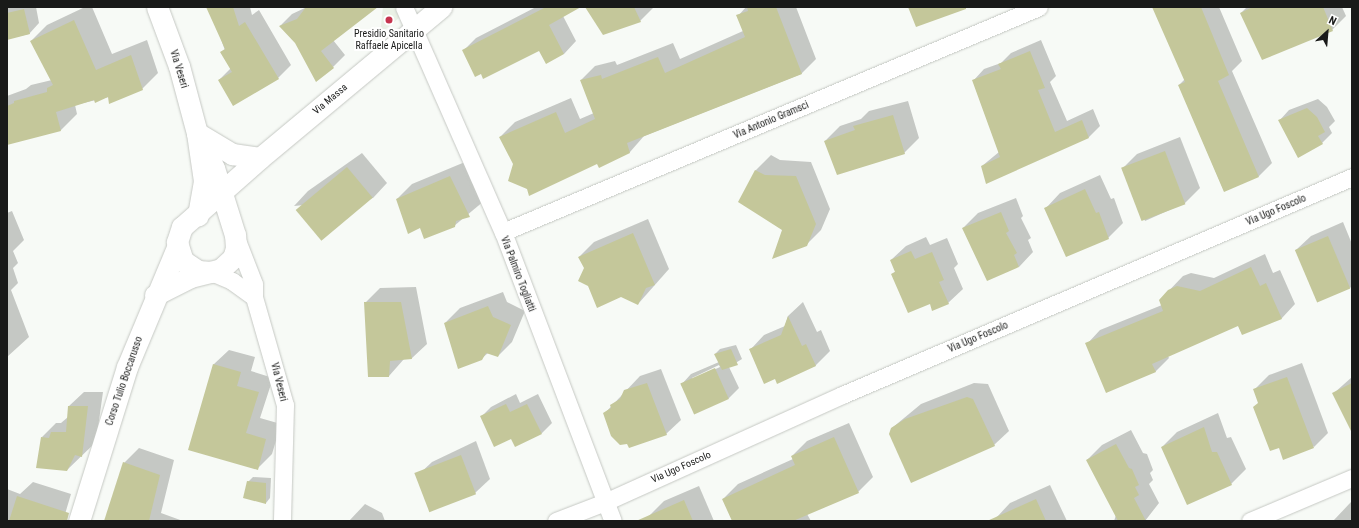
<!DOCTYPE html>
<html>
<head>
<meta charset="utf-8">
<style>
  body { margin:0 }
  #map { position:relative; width:1359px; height:528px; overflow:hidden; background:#f7faf6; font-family:"Roboto Condensed",sans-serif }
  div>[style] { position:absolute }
  .built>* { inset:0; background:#eaf1e6 }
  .shadow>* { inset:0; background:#0003 }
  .building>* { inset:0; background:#c4c79a; transform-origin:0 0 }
  .roads { filter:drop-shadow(0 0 1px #c5c8c3) drop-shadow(0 0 1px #c5c8c3) }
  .minor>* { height:17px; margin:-8.5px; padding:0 8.5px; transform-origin:8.5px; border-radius:8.5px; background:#fff }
  .tertiary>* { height:21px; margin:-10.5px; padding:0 10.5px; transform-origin:10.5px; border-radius:10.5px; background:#fff }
  .dots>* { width:11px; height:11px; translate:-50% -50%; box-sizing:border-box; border:2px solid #fff; border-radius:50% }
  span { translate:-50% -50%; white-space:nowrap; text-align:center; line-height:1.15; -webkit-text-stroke:4px #fff; paint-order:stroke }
  .poi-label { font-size:10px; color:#191a19 }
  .street-label { font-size:10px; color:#191a19 }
  .frame { position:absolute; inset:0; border:8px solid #191a19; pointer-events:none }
  .north { position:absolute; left:1307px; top:12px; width:40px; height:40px; -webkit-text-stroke:3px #fff; paint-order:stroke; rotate:26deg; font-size:11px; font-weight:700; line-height:16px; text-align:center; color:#191a19 }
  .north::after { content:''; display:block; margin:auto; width:14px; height:18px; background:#191a19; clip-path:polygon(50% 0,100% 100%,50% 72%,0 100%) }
</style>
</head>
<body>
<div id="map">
  <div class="built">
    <i style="clip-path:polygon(383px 7px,412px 7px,380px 34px)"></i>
  </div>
  <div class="shadow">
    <i style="clip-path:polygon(7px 7px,36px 7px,39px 23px,29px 34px,7px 39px)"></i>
    <i style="clip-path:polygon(85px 7px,92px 7px,112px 54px,147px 40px,158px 73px,142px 89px,75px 105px,77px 114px,61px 130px,7px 144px,7px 96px,26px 89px,31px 85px,52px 80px,31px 41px,47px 25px)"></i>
    <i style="clip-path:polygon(210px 7px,250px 7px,252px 15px,259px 10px,291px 65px,278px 78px,219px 80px,231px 68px)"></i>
    <i style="clip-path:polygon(307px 7px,374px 7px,333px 40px,345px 55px,333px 67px,296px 43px,280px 26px,292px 14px)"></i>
    <i style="clip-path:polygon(536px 7px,579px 7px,563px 16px,576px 41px,564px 54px,539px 49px,481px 73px,463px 51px,476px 38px)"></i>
    <i style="clip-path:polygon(586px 7px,652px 7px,653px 8px,640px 21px)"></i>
    <i style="clip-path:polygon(746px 7px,796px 7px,816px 59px,801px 74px,644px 136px,630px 152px,599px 167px,598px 163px,527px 189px,500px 137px,515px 122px,571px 98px,580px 119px,594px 113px,581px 80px,595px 66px,615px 61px,617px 65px,673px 43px,680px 59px,743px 31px,738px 16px)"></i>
    <i style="clip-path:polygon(1153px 7px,1219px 7px,1242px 61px,1232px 71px,1272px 163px,1259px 176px,1224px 191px,1179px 85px,1185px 79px)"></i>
    <i style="clip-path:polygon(1247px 7px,1342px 7px,1346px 16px,1332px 30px,1241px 13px)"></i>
    <i style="clip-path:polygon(1041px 40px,1056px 76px,1050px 82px,1067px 121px,1093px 109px,1100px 126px,1089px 137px,982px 166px,999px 152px,973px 81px,984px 69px,1001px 63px,1011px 53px)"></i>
    <i style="clip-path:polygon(1318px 99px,1327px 107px,1335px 121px,1329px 127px,1332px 133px,1322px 143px,1279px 121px,1289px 110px)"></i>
    <i style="clip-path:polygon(908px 101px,919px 138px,904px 153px,825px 141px,840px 126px,861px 119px,869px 111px)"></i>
    <i style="clip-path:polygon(1180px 137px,1200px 188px,1185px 203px,1145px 221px,1122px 169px,1137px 154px)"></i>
    <i style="clip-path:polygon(362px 153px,387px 183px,373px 198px,294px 206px,308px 191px)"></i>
    <i style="clip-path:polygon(771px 155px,780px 160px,811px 162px,830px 209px,821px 230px,806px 245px,740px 202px,756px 170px)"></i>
    <i style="clip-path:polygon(465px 162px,484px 201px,454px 226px,421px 226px,397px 199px,412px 184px)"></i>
    <i style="clip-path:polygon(1100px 175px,1111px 199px,1114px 198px,1123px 223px,1108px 238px,1046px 208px,1060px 193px)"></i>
    <i style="clip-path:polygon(1016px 198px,1023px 216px,1021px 218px,1031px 238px,1028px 240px,1033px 252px,1019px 267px,963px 228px,978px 213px)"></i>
    <i style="clip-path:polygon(12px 211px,24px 240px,13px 251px,18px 263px,13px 268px,18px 283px,11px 290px,29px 337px,7px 357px,7px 213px)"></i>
    <i style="clip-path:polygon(648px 219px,669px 269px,638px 304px,621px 296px,585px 268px,579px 257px,594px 242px)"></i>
    <i style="clip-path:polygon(1343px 222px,1352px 244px,1352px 286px,1350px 288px,1296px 250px,1311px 236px)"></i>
    <i style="clip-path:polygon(926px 237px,930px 245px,947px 238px,958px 264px,954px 268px,963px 289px,948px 303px,930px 303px,892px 274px,896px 271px,891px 260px,906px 246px)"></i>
    <i style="clip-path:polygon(1265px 254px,1273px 273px,1280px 270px,1295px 304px,1282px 318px,1242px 334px,1238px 325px,1168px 356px,1169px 358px,1155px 372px,1087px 344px,1100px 330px,1162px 305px,1160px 300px,1183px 276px,1191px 273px,1214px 278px)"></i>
    <i style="clip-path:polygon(416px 287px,427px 344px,412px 358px,404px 359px,389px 376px,369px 376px,365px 303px,380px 288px)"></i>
    <i style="clip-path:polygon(503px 292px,507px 302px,525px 311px,512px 342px,498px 356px,488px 353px,481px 359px,445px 323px,460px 308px)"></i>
    <i style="clip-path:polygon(803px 302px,817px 332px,821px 330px,830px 351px,815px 366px,776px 378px,750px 350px,764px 335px,785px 326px,788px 316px)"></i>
    <i style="clip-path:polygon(evenodd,736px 345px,742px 359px,729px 367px,739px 388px,728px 399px,681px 385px,691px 374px,719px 362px,715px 354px,720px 349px,736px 345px,719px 365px,720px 367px,692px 380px,692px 378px,719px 365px)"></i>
    <i style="clip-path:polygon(229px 350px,255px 357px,251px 371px,273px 378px,260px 418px,281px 424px,272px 454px,257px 469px,189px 449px,214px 364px)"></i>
    <i style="clip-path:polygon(1302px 363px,1328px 433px,1314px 447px,1259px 402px,1254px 390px,1269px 375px)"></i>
    <i style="clip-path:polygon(661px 369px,681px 420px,666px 434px,604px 414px,640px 376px)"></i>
    <i style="clip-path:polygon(1352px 377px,1352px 430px,1334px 393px)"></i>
    <i style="clip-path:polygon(974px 383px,988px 384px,1009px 431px,994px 445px,892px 428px,921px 404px)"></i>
    <i style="clip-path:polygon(84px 392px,103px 392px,96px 442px,67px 470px,42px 437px,56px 423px,61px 423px,68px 417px,69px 406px)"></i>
    <i style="clip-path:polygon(516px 394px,520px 403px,538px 394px,552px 423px,542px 433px,511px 438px,481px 417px,491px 407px)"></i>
    <i style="clip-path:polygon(1218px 413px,1227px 438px,1231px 437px,1246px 469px,1231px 484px,1162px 447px,1177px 432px)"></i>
    <i style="clip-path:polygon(849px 423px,873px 477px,858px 492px,807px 514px,811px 521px,733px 521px,723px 499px,738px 484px,793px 459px,792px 456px,807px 441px)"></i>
    <i style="clip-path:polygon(1131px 430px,1143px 453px,1147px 454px,1153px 470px,1150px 473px,1153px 480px,1149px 484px,1159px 503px,1145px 521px,1114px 521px,1116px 515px,1087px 460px,1102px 445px)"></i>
    <i style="clip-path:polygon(476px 441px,490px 479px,475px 493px,417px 476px,432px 462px)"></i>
    <i style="clip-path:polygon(139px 448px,174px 460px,161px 513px,183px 521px,105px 521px,124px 463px)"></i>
    <i style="clip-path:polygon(253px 477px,271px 478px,270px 498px,266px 503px,248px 482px)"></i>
    <i style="clip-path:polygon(33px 482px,71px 494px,63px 521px,7px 521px,7px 489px,20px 494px)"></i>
    <i style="clip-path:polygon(1050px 485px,1067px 521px,997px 521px,996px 518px,1010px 503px)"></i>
    <i style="clip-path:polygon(699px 486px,714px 521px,652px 521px,649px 516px,664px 501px)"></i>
    <i style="clip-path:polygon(1352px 502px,1352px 521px,1333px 521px,1351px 502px)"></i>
    <i style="clip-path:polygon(365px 504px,382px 513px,385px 521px,349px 521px)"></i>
  </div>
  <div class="building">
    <i style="clip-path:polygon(206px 7px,233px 7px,239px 26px,245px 22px,279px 79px,233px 106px,218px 80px,232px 72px,220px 52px,225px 49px)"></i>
    <i style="clip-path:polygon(306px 7px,378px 7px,321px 51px,334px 68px,316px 82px,295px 43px,279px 26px,297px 19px)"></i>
    <i style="clip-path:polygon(546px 7px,581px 7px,549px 25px,564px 54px,546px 64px,539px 51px,483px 79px,481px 74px,475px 77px,462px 50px)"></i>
    <i style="clip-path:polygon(585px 7px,634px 7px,641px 22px,603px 35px)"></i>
    <i style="clip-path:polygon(747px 7px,776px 7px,802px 74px,627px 143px,630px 153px,599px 168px,597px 164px,529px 196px,527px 189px,508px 181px,513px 164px,499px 137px,556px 112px,565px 133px,595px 119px,580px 80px,601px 75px,602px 79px,658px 57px,665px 73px,745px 37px,736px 15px,748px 11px)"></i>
    <i style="clip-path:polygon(908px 7px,966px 7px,966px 9px,916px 27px)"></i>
    <i style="clip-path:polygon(1152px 7px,1201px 7px,1229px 75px,1218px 81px,1259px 177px,1224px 192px,1178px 85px,1185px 82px)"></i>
    <i style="clip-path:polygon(1253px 7px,1323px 7px,1333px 31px,1262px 60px,1240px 13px)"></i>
    <i style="clip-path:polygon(24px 9px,30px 34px,7px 40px,7px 13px)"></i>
    <i style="clip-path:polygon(74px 20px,96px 70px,131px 55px,143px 90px,109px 104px,108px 97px,95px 103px,94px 100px,56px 112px,61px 131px,7px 145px,7px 106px,14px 103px,14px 101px,47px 92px,47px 88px,53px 85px,30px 41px)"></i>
    <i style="clip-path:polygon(1030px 51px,1045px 88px,1038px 90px,1055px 132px,1082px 120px,1089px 138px,986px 184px,981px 166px,1000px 157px,972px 80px,1001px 69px,998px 64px)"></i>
    <i style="clip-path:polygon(1307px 108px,1317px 117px,1325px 132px,1318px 136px,1323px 144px,1298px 158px,1278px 120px)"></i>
    <i style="clip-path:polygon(893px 115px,905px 154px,837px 175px,824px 141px,855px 130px,853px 126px)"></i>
    <i style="left:1165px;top:151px;width:57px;height:47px;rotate:69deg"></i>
    <i style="left:347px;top:167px;width:40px;height:67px;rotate:50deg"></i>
    <i style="clip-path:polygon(755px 170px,765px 175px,796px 176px,816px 224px,807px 246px,772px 259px,782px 230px,738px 202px)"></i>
    <i style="clip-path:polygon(450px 176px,470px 217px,456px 221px,455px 227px,424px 239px,420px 228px,408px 234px,396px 199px)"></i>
    <i style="clip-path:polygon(1085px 189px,1096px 213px,1099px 212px,1109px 239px,1066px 257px,1044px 208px)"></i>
    <i style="clip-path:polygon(1001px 212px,1009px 231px,1006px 233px,1017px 253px,1014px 255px,1019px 267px,987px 281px,962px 228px)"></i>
    <i style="clip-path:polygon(633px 233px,655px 285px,646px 288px,638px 305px,621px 297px,597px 308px,588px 286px,578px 281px,584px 268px,578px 257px)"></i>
    <i style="left:1328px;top:236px;width:57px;height:36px;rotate:67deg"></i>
    <i style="clip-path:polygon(911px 251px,915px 259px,932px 252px,944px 280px,939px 282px,949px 304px,932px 311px,930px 304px,908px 313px,891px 274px,895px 272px,890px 260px)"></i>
    <i style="clip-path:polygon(1251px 267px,1260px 286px,1266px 283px,1282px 319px,1242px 335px,1238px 326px,1152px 364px,1156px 372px,1106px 393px,1085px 343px,1163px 311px,1159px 300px,1168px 290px,1177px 286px,1200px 291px)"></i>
    <i style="clip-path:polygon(364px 302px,401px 302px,412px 359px,390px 361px,389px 377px,368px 377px)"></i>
    <i style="clip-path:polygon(488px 306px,493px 317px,511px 325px,498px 357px,486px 353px,482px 360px,458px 369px,444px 323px)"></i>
    <i style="clip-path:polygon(788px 316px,802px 346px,806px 344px,816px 366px,777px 384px,775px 379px,764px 384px,749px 349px,781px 335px)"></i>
    <i style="clip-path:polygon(731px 349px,738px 365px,722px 370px,714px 354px)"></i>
    <i style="clip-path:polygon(213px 364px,241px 372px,237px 386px,259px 392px,246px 433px,266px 439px,258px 470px,188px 450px)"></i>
    <i style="left:715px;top:368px;width:34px;height:38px;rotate:66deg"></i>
    <i style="clip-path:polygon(1287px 377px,1314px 448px,1283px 460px,1279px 448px,1270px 451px,1253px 407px,1258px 403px,1253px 389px)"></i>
    <i style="clip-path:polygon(647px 383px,667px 435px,629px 448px,627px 444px,620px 445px,611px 436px,603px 413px,611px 408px,610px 405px,620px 399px,624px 390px)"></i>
    <i style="clip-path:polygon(1352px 383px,1352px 433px,1332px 393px)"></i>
    <i style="clip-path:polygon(967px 397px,973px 399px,995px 446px,911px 483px,889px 434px,891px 428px,905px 419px)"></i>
    <i style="clip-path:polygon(506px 404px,510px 412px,527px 404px,542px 434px,515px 447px,511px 439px,494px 447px,480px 416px)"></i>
    <i style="clip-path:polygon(68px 406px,88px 406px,82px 457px,75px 455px,67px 471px,36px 468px,41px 437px,49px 438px,51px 432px,66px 432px)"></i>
    <i style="clip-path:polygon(1204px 427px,1212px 452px,1217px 452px,1232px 485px,1187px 505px,1161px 447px)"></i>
    <i style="clip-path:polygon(834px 437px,859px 493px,793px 521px,732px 521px,722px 499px,795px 465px,791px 456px)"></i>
    <i style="clip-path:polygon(1116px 444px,1129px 468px,1132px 469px,1139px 485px,1135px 487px,1139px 495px,1134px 498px,1146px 521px,1118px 521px,1086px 460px)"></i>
    <i style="left:461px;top:455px;width:42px;height:50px;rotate:69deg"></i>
    <i style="clip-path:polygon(123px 462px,160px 475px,149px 521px,104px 521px)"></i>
    <i style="clip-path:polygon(247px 481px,266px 483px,266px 504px,243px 498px)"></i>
    <i style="clip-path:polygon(17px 496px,69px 513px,67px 521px,9px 521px)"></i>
    <i style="clip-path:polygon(1036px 499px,1046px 521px,987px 521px)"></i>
    <i style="clip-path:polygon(684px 500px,693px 521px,636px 521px)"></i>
  </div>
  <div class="roads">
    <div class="minor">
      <i style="left:404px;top:7px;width:246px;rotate:66.3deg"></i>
      <i style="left:503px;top:232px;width:309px;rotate:69.2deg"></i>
      <i style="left:503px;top:232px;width:581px;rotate:-22.77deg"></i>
      <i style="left:235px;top:235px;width:53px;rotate:68.8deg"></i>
      <i style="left:254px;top:284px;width:13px;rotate:90deg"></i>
      <i style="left:254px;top:297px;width:112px;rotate:74deg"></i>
      <i style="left:285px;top:405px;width:116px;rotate:91.5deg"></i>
      <i style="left:211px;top:272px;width:23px;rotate:23deg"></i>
      <i style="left:232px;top:281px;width:27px;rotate:36deg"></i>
      <i style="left:556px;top:521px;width:53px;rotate:-21.2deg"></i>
      <i style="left:605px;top:502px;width:260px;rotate:-24.3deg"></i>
      <i style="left:842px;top:395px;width:555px;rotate:-23.14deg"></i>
      <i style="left:1250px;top:521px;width:111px;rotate:-22.9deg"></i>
    </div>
    <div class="tertiary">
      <i style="left:157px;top:7px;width:63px;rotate:69.6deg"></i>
      <i style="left:179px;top:66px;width:69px;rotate:75deg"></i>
      <i style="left:197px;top:133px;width:49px;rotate:81.7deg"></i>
      <i style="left:204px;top:181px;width:35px;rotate:100deg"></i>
      <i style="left:197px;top:133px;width:41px;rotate:31deg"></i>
      <i style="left:232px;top:154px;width:28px;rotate:8deg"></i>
      <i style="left:211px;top:272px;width:13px;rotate:-176deg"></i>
      <i style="left:198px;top:271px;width:18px;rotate:-146deg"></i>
      <i style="left:183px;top:261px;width:20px;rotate:-108deg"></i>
      <i style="left:177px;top:242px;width:16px;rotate:-72deg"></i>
      <i style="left:182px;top:227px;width:104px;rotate:-41.5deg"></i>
      <i style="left:260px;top:158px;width:236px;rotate:-39.8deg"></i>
      <i style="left:155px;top:295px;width:39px;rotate:-27deg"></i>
      <i style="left:190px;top:277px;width:32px;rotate:-14deg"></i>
      <i style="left:221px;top:269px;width:16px;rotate:-43deg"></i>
      <i style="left:233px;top:258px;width:10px;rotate:-73deg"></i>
      <i style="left:236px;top:248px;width:13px;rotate:-94deg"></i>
      <i style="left:235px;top:235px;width:70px;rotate:-107.4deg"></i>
      <i style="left:214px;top:168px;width:39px;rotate:-116deg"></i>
      <i style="left:79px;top:521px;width:161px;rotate:-72.7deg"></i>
      <i style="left:127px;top:367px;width:132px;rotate:-67.3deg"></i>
    </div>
  </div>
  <div class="dots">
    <i style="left:389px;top:20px;background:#c6354f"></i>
  </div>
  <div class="poi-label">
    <span style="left:389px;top:39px">Presidio Sanitario<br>Raffaele Apicella</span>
  </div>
  <div class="street-label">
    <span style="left:179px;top:69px;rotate:73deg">Via Veseri</span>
    <span style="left:330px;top:99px;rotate:-40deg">Via Massa</span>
    <span style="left:771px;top:120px;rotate:-23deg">Via Antonio Gramsci</span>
    <span style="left:1276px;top:210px;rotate:-23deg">Via Ugo Foscolo</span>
    <span style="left:518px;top:274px;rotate:69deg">Via Palmiro Togliatti</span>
    <span style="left:978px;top:337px;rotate:-23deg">Via Ugo Foscolo</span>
    <span style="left:124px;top:381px;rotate:-71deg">Corso Tulio Boccarusso</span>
    <span style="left:279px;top:382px;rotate:76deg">Via Veseri</span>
    <span style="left:681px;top:467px;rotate:-24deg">Via Ugo Foscolo</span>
  </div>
  <div class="frame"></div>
  <div class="north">N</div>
</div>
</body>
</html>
